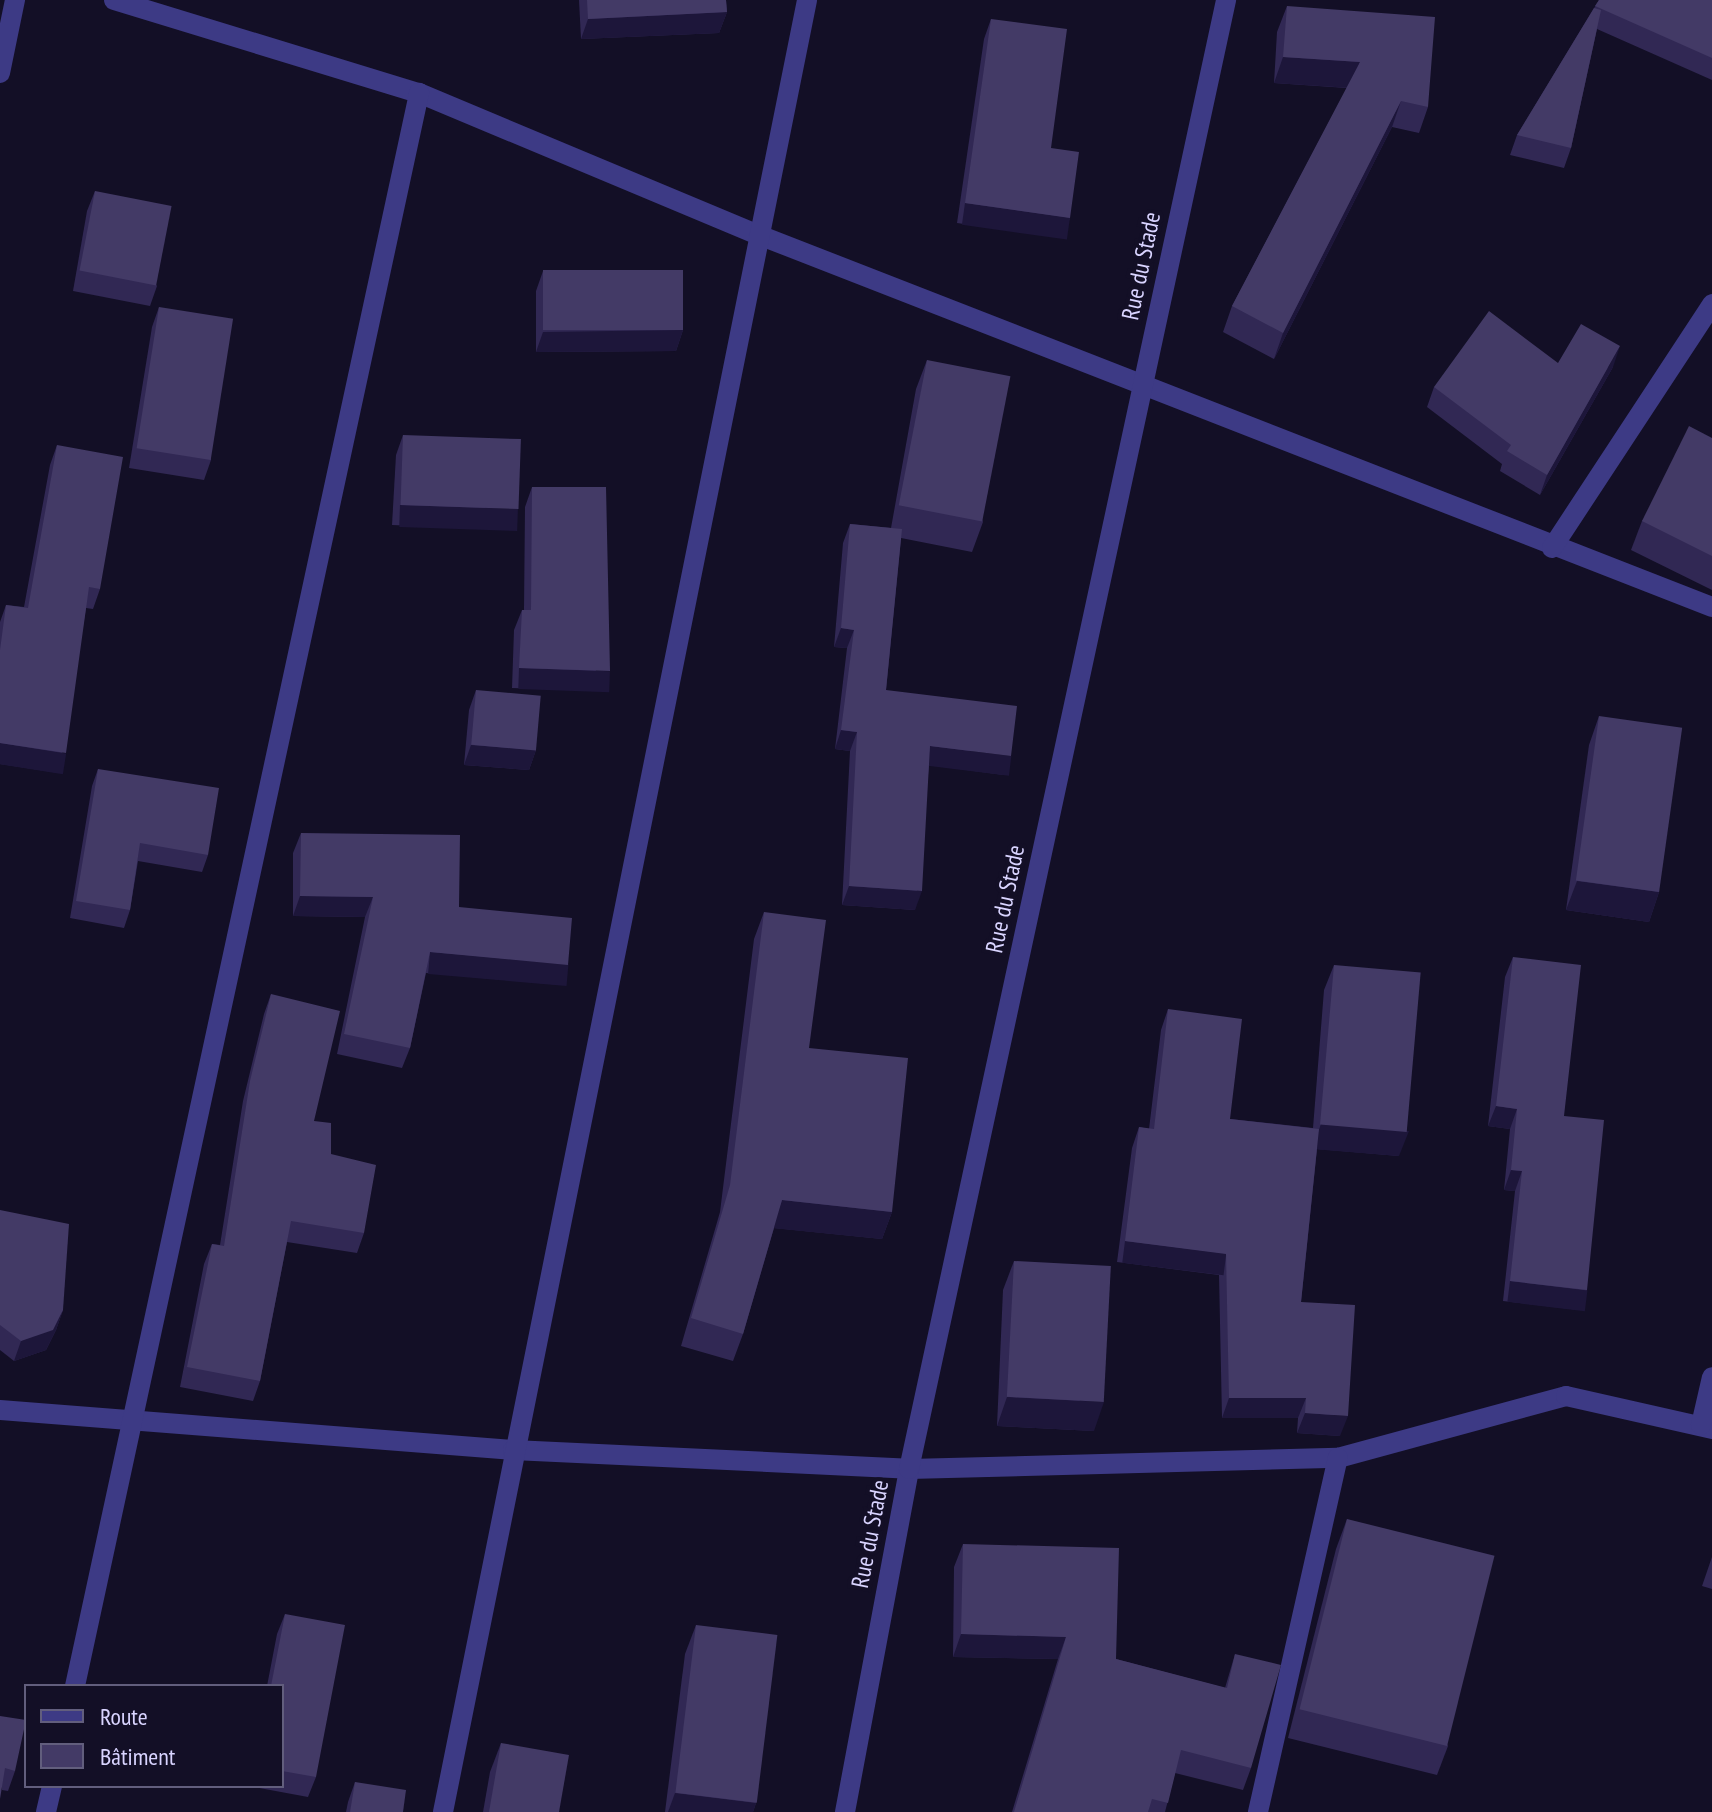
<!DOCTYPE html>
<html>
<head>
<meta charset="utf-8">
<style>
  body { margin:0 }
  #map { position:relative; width:1712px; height:1812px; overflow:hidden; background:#130f26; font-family:"PT Sans Narrow",sans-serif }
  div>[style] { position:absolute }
  .street>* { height:20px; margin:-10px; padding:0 10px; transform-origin:10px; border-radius:10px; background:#3d3a85 }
  .wall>* { inset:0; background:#312854 }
  .shaded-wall>* { inset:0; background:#1d163a; transform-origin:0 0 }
  .building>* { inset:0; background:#433a66; transform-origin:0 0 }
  span { translate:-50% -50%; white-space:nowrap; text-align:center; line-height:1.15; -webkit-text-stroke:8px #130f26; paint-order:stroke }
  .street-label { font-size:24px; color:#d9d4ff }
  .legend { position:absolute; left:24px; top:1684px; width:260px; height:104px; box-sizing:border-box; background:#130f26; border:2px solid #625e7d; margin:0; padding:10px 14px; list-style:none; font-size:24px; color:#d9d4ff }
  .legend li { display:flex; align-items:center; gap:16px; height:40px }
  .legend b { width:40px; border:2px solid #625e7d }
</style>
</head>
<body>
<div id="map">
  <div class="street">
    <i style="left:114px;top:0;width:319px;rotate:17deg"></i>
    <i style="left:419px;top:93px;width:368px;rotate:22.7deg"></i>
    <i style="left:759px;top:235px;width:1023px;rotate:21.32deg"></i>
    <i style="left:0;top:73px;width:75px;rotate:-78.4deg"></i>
    <i style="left:1552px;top:548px;width:292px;rotate:-56.7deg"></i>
    <i style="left:0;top:1410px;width:515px;rotate:4.46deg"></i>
    <i style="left:513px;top:1450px;width:396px;rotate:2.7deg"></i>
    <i style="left:909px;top:1469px;width:429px;rotate:-1.5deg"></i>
    <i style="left:1338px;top:1458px;width:236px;rotate:-15.2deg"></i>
    <i style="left:1566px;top:1396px;width:150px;rotate:12.7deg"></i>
    <i style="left:1701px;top:1425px;width:49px;rotate:-77.1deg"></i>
    <i style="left:75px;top:1686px;width:1630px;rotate:-77.81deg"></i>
    <i style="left:46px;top:1812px;width:27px;rotate:-77deg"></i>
    <i style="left:443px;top:1812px;width:1848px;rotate:-78.64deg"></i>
    <i style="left:845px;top:1812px;width:349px;rotate:-79.4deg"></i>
    <i style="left:909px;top:1469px;width:1503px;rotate:-77.82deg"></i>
    <i style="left:1258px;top:1812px;width:363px;rotate:-77.3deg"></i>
  </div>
  <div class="wall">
    <i style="clip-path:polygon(579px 0,726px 0,727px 12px,719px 33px,581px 39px)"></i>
    <i style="clip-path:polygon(1599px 0,1712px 0,1712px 80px,1597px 29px,1571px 148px,1564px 168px,1510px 155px,1517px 135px)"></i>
    <i style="clip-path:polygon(1287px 6px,1428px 107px,1419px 133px,1392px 127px,1274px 359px,1223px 332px,1232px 306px,1347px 88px,1274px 83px,1277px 32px)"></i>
    <i style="clip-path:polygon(991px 19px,1070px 218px,1063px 238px,957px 223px,984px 39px)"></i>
    <i style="clip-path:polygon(95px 191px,157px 286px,150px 306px,73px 291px,87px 211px)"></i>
    <i style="clip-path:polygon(543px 271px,683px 330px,676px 351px,536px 352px,536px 291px)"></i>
    <i style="clip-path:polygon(159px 307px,211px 460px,204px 480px,129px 468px,152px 327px)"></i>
    <i style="clip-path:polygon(927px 360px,983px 522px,972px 552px,901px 538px,886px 690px,1004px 775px,929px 765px,915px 910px,842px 905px,850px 751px,835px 749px,847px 648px,834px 647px,843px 543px,850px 524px,891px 528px,916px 389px)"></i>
    <i style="clip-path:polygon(1613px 367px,1540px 495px,1500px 471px,1502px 464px,1427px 407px,1434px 387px)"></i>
    <i style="clip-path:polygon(403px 435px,511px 530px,392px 525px,396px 455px)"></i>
    <i style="clip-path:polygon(1712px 438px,1712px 590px,1631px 550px,1642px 521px)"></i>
    <i style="clip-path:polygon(57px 445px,100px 589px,93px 609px,86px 608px,59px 773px,0 764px,0 622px,6px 605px,24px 607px,50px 465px)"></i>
    <i style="clip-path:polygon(532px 487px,603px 691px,512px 688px,514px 630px,522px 610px,524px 610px,525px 507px)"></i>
    <i style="clip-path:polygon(476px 690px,536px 750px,529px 770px,464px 765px,469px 710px)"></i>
    <i style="clip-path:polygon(1599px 716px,1659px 892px,1649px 922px,1566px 910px,1589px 745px)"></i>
    <i style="clip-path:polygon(98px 769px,208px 855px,202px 872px,138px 861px,130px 910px,124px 928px,70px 918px,92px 786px)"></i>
    <i style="clip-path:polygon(301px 833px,459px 907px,561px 985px,426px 973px,410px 1048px,402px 1068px,337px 1054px,365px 917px,293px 916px,293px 853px)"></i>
    <i style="clip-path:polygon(764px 912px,809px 1048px,892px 1212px,882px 1239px,774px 1228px,743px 1334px,733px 1361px,681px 1346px,720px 1212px,754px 939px)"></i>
    <i style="clip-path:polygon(1513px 957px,1564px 1116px,1587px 1290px,1579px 1310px,1503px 1301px,1515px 1191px,1504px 1190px,1510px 1129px,1488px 1126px,1505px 977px)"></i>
    <i style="clip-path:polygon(1334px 965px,1399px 1156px,1317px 1149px,1301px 1302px,1340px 1436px,1297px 1433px,1298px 1418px,1222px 1418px,1219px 1275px,1117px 1262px,1132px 1148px,1139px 1127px,1149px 1129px,1161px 1030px,1168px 1009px,1230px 1119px,1313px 1128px,1324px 990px)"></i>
    <i style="clip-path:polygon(271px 994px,314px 1121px,331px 1154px,364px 1233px,357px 1253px,287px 1242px,260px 1381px,253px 1401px,180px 1387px,204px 1264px,212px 1244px,220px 1245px,243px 1101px,264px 1014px)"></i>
    <i style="clip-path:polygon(0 1210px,63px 1310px,56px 1330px,46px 1350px,14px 1361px,0 1350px)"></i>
    <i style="clip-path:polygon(1014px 1261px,1094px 1431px,997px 1426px,1003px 1290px)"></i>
    <i style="clip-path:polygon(1347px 1519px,1448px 1746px,1437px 1775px,1288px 1738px,1336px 1549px)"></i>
    <i style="clip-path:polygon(963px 1544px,1116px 1659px,1225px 1688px,1235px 1654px,1251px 1768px,1243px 1790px,1175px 1773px,1165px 1812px,1012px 1812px,1058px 1659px,953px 1657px,954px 1567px)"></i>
    <i style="clip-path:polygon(1712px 1557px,1712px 1589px,1702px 1586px)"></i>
    <i style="clip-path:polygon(285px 1614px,316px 1777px,308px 1797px,249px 1786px,282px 1786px,282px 1686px,267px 1686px,277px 1634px)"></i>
    <i style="clip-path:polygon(696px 1625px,756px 1803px,753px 1812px,665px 1812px,685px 1654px)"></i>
    <i style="clip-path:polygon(0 1716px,15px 1771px,8px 1791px,2px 1790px)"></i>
    <i style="clip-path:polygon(501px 1743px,559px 1812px,483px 1812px,490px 1772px)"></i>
    <i style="clip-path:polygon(355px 1782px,403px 1812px,346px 1812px,348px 1802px)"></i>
  </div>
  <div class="shaded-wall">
    <i style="clip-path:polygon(727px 12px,719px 33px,581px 39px,588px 19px)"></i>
    <i style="clip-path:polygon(1283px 57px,1360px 62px,1351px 88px,1274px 83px)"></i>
    <i style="clip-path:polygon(1401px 101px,1392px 127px,1274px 359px,1283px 333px)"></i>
    <i style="left:965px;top:203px;width:106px;height:22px;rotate:8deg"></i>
    <i style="clip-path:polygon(683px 330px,676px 351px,536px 352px,543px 332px)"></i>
    <i style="clip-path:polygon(1620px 346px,1613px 367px,1540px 495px,1547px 475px)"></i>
    <i style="left:400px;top:505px;width:118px;height:22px;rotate:2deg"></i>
    <i style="clip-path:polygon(841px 628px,854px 630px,847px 648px,834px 647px)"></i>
    <i style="left:519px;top:668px;width:91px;height:21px;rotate:2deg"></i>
    <i style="clip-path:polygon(841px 730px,857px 732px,850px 751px,835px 749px)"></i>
    <i style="left:0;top:743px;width:67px;height:21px;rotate:9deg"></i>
    <i style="clip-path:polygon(471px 745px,536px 750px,529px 770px,464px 765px)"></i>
    <i style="left:930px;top:746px;width:82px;height:20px;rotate:7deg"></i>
    <i style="clip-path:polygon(1577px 881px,1659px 892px,1649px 922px,1566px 910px)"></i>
    <i style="clip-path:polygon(849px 886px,922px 891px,915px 910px,842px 905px)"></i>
    <i style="clip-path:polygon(300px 896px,373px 897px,365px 917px,293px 916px)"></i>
    <i style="left:430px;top:952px;width:139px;height:22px;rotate:5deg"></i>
    <i style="clip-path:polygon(1496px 1106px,1517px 1109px,1510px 1129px,1488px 1126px)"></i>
    <i style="clip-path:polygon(1321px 1124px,1409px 1131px,1399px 1156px,1312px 1149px)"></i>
    <i style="clip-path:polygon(1511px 1170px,1522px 1171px,1515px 1191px,1504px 1190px)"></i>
    <i style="clip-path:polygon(782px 1200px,892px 1212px,882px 1239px,772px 1228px)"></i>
    <i style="left:1125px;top:1241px;width:102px;height:22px;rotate:7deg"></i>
    <i style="left:1510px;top:1281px;width:78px;height:21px;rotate:7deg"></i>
    <i style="clip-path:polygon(63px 1310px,56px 1330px,46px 1350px,14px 1361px,21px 1341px)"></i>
    <i style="clip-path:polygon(1007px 1397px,1104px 1402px,1094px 1431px,997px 1426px)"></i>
    <i style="clip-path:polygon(1229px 1398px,1306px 1398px,1298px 1418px,1222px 1418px)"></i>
    <i style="clip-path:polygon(1305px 1413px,1348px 1416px,1340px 1436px,1297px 1433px)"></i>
    <i style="clip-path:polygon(961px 1634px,1066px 1637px,1058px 1659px,953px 1657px)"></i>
    <i style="clip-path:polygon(675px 1793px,756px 1803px,753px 1812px,668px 1812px)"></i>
  </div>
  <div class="building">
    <i style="clip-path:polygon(587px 0,726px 0,727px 12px,588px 19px)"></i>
    <i style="clip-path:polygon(1599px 0,1712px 0,1712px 58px,1595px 6px)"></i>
    <i style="clip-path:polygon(1287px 6px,1435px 17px,1428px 107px,1401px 101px,1283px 333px,1232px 306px,1360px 62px,1283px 57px)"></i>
    <i style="clip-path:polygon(1594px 8px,1601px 10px,1571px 148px,1517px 135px)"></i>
    <i style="clip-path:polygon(991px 19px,1067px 29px,1051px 148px,1079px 152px,1070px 218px,965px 203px)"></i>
    <i style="left:95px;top:191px;width:78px;height:81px;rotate:11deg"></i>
    <i style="left:683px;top:270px;width:60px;height:140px;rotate:90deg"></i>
    <i style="left:159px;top:307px;width:75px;height:143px;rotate:9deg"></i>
    <i style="clip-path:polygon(1489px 311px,1558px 363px,1581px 324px,1620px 346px,1547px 475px,1507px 451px,1511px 445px,1434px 387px)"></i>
    <i style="left:927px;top:360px;width:85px;height:148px;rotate:11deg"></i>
    <i style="clip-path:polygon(1689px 426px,1712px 438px,1712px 556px,1642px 521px)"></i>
    <i style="left:403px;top:435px;width:118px;height:70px;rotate:2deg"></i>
    <i style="clip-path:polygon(57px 445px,123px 457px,100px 589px,89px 587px,66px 753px,0 743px,0 650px,6px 605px,28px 608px)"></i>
    <i style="clip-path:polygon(532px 487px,606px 487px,610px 671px,519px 668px,522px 610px,531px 610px)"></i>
    <i style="clip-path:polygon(850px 524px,902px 529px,886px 690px,1017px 706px,1011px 756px,930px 746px,922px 891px,849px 886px,857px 732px,841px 730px,854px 630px,841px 628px)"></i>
    <i style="left:476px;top:690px;width:65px;height:55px;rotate:5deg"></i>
    <i style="left:1599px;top:716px;width:84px;height:166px;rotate:8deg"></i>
    <i style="clip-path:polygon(98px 769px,219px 788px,208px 855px,140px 843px,130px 910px,76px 901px)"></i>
    <i style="clip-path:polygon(301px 833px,460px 835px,459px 907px,572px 918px,568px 965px,430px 952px,410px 1048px,344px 1034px,373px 897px,300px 896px)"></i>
    <i style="clip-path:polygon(764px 912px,826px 920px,809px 1048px,908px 1058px,892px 1212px,782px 1200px,743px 1334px,691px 1318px,730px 1185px)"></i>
    <i style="clip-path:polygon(1513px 957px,1581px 965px,1564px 1116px,1604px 1120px,1587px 1290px,1510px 1281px,1522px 1171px,1511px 1170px,1517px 1109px,1496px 1106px)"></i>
    <i style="left:1334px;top:965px;width:87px;height:160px;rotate:5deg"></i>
    <i style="clip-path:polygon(271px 994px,340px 1011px,314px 1121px,331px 1123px,331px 1154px,376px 1165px,364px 1233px,291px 1221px,260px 1381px,187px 1367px,212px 1244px,224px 1246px,250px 1081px)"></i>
    <i style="clip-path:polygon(1168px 1009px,1242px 1019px,1230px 1119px,1319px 1129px,1301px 1302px,1355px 1305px,1348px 1416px,1305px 1413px,1306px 1398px,1229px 1398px,1226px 1254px,1125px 1241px,1139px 1127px,1154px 1129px)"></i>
    <i style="clip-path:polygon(0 1210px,69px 1224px,63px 1310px,53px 1330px,21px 1341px,0 1325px)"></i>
    <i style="left:1014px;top:1261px;width:97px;height:136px;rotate:3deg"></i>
    <i style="left:1347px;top:1519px;width:152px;height:196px;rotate:14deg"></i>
    <i style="clip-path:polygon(963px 1544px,1119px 1548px,1116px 1659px,1227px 1688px,1235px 1654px,1281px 1665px,1251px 1768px,1181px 1750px,1168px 1803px,1152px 1799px,1148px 1812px,1014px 1812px,1066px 1637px,961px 1634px)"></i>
    <i style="clip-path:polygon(285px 1614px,345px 1625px,316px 1777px,282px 1771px,282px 1686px,271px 1686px)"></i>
    <i style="left:696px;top:1625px;width:82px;height:169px;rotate:7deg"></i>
    <i style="clip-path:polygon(0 1716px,26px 1720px,15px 1771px,5px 1768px,0 1799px)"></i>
    <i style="clip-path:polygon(501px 1743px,569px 1755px,559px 1812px,489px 1812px)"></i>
    <i style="clip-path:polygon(355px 1782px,406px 1790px,403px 1812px,350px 1812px)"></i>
  </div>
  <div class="street-label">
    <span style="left:1141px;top:266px;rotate:-78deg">Rue du Stade</span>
    <span style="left:1005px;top:899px;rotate:-78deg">Rue du Stade</span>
    <span style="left:870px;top:1534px;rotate:-79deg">Rue du Stade</span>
  </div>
  <ul class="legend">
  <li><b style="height:10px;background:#3d3a85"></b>Route</li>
  <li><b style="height:22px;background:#433a66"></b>Bâtiment</li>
  </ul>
</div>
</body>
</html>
